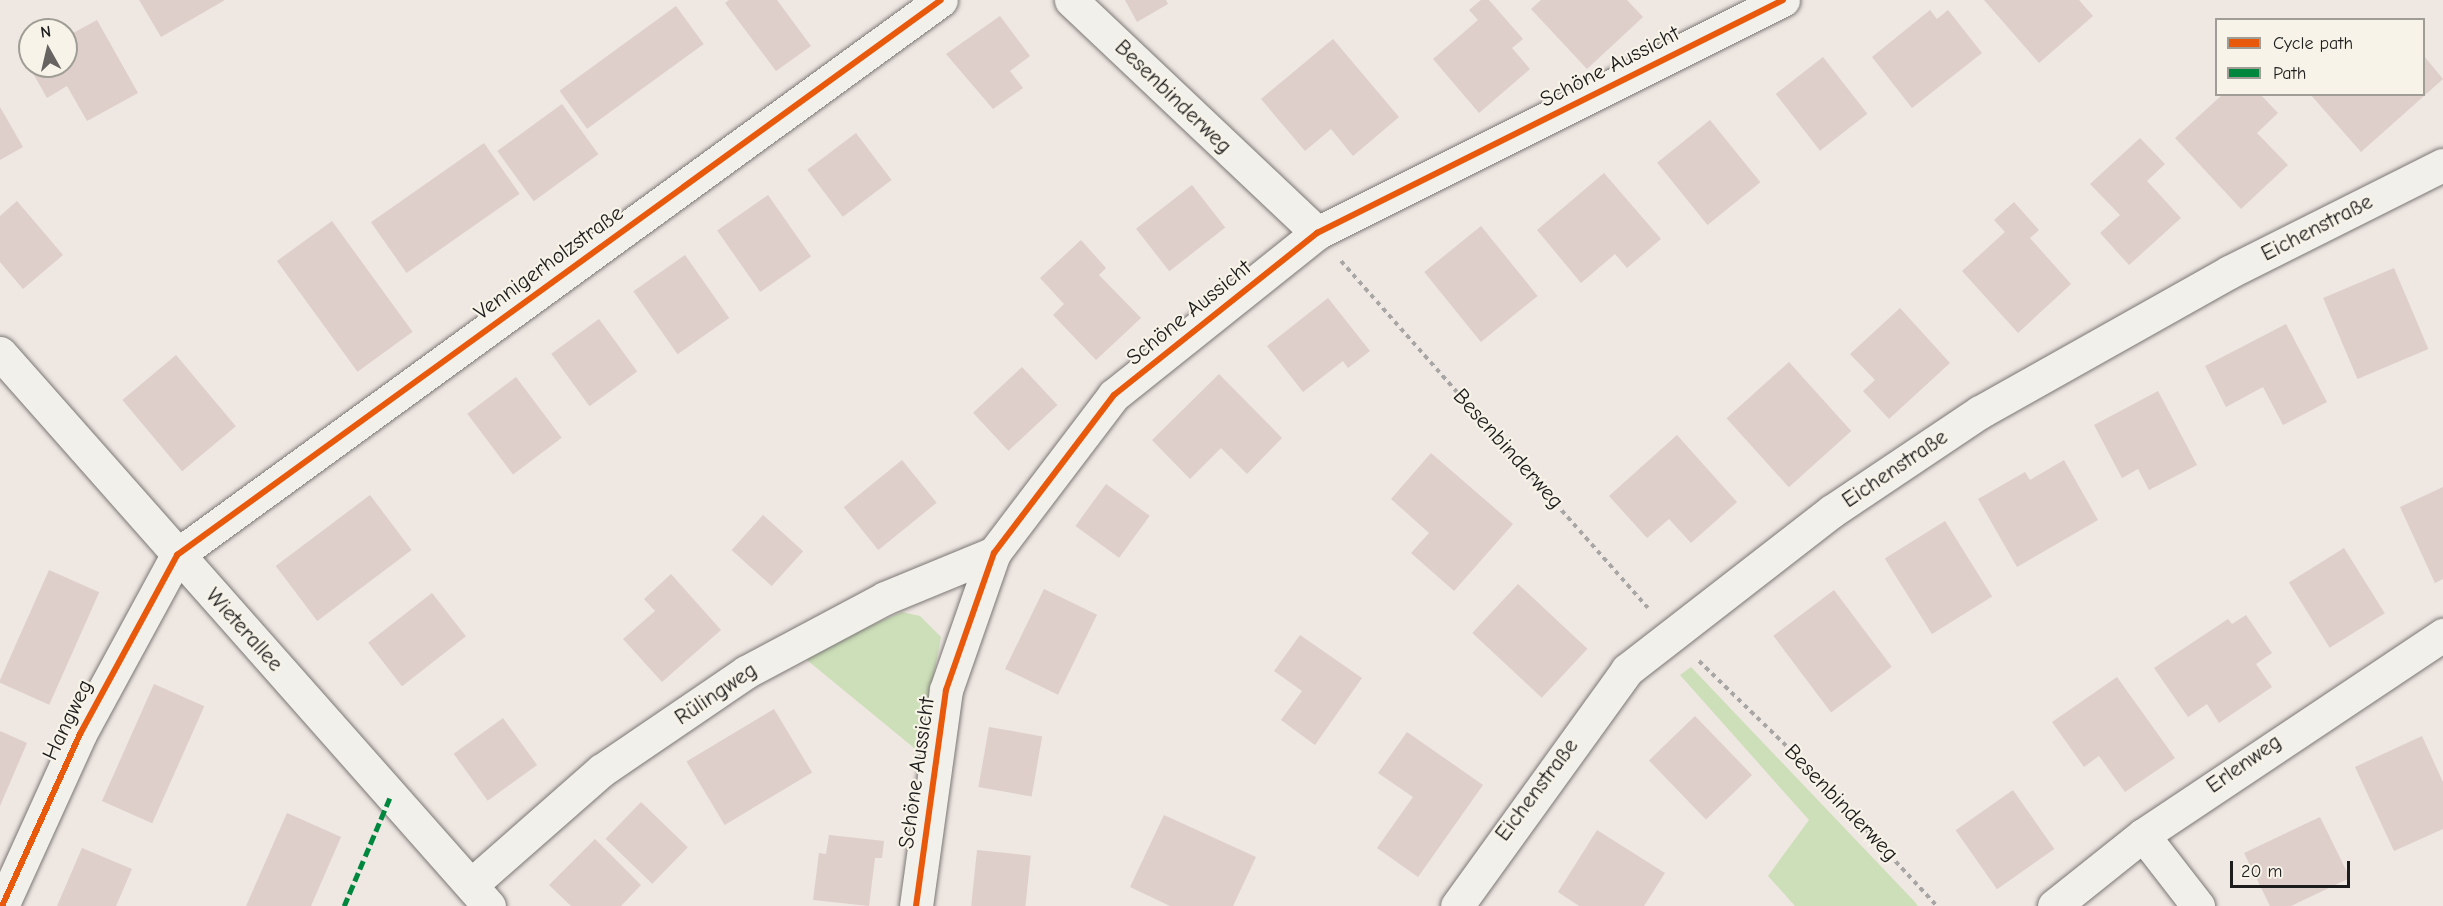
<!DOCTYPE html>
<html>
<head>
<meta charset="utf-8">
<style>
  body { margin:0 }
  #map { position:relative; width:2443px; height:906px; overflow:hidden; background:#efe7e2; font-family:"Comic Neue",sans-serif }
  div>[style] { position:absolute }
  .green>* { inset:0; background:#ccdfb8 }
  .building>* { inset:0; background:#decfcb; transform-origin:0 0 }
  .path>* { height:4px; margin-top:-2px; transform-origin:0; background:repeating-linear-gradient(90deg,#a8a6a4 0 4.5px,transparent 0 9px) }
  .roads { filter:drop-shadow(0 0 2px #7b7775) drop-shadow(0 0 2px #7b7775) }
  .minor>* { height:33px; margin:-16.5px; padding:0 16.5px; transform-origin:16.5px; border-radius:16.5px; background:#f2f0eb }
  .quiet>* { height:4.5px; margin-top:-2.25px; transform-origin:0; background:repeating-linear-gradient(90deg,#00873e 0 9px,transparent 0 13.5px) }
  .cycleway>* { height:6px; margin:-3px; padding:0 3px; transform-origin:3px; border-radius:3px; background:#e8590c }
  span { translate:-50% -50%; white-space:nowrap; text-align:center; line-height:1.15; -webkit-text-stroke:4.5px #f7f3e8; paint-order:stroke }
  .street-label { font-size:22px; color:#1c1c1c }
  .legend { position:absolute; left:2215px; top:18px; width:210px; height:78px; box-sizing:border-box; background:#f7f3e8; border:2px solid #9f9d96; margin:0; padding:8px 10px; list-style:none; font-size:18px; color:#1c1c1c }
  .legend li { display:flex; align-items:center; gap:12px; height:30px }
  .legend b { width:30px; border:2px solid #9f9d96 }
  .north { position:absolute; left:18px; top:18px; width:60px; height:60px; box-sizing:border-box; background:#f7f3e8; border:2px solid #9f9d96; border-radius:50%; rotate:352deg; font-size:16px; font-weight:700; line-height:24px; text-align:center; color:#1c1c1c }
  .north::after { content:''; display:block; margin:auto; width:21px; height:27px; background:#666361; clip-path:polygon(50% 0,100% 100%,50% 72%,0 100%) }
  .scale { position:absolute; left:2230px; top:861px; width:120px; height:27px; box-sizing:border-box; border:3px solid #1c1c1c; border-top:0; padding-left:8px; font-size:18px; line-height:21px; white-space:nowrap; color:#1c1c1c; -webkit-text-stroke:4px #f7f3e8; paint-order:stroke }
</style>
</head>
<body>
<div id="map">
  <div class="green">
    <i style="clip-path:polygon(902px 612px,920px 616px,941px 637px,919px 752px,802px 656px)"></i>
    <i style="clip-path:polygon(1691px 667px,1914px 901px,1918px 906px,1795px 906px,1768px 876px,1809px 820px,1680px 675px)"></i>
  </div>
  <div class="building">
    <i style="clip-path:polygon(139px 0,225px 0,161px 37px)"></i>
    <i style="clip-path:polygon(729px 0,777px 0,811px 46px,776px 71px,725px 3px)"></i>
    <i style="clip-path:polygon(1125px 0,1166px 0,1168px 4px,1137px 22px)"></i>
    <i style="clip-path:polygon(1481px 0,1489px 0,1523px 39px,1512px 48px,1530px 69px,1479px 113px,1433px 59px,1478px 20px,1469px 10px)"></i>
    <i style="clip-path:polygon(1541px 0,1627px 0,1643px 17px,1587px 69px,1531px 9px)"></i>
    <i style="clip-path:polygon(1984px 0,2079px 0,2093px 16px,2039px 63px)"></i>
    <i style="left:676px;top:6px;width:47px;height:144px;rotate:54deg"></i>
    <i style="clip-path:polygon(1930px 10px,1937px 19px,1948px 10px,1982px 53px,1912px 108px,1872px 57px)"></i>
    <i style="clip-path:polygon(1000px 16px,1030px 56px,1010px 71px,1023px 88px,993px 109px,946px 54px)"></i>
    <i style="clip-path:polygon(97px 20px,138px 93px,87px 121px,67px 86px,47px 98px,25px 59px,30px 57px,30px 66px,66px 66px,66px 37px)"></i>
    <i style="clip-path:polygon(1333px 39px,1399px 117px,1353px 156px,1331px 129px,1305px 151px,1261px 99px)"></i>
    <i style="clip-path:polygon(2424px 56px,2443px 79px,2361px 152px,2310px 94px,2424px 94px)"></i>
    <i style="left:1823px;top:57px;width:72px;height:60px;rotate:52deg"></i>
    <i style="clip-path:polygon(2223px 94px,2260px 94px,2278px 113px,2257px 133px,2288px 165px,2241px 209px,2175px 138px)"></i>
    <i style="left:562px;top:104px;width:62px;height:80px;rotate:54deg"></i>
    <i style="clip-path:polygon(0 107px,23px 147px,0 160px)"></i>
    <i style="left:1710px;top:120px;width:80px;height:68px;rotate:51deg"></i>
    <i style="left:856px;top:133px;width:59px;height:61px;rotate:53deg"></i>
    <i style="clip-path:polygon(2140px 138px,2165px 164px,2147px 181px,2181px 218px,2129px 265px,2100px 233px,2120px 215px,2090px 184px)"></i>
    <i style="left:484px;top:143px;width:62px;height:138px;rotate:55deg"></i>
    <i style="clip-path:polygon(1604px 173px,1661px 239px,1627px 268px,1615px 254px,1581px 283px,1537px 230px)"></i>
    <i style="left:1192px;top:185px;width:54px;height:71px;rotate:52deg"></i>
    <i style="left:768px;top:195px;width:75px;height:62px;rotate:55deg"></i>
    <i style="clip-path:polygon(17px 201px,63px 255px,23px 289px,0 262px,0 216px)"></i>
    <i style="clip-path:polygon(2014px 202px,2039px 230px,2030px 238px,2071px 284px,2018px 333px,1962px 271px,2005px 232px,1994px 220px)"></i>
    <i style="left:332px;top:221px;width:137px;height:68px;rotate:54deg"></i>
    <i style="left:1481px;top:226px;width:90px;height:73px;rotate:51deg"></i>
    <i style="clip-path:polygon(1081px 240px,1106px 268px,1099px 275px,1141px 318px,1096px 360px,1053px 315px,1064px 304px,1040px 278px)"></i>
    <i style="left:685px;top:255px;width:77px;height:63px;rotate:55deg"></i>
    <i style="left:2394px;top:268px;width:88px;height:77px;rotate:67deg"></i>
    <i style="clip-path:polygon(1328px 298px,1370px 351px,1348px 368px,1343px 361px,1303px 392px,1267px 346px)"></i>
    <i style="clip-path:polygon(1900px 308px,1950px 363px,1889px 419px,1863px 391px,1875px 380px,1850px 354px)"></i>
    <i style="left:599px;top:319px;width:65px;height:59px;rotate:54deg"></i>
    <i style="clip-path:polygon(2286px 324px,2327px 402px,2283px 425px,2263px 387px,2226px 407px,2205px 366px)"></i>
    <i style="left:176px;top:355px;width:93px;height:70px;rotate:50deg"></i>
    <i style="left:1789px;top:362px;width:93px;height:84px;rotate:48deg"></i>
    <i style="left:1022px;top:367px;width:52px;height:67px;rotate:47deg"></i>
    <i style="clip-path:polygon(1219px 374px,1282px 438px,1247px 474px,1221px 448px,1190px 479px,1152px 440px)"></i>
    <i style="left:516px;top:377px;width:76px;height:61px;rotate:53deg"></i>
    <i style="clip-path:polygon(2158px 391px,2197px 465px,2149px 490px,2138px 469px,2122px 478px,2094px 425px)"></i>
    <i style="clip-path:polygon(1677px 435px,1737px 502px,1691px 543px,1669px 519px,1647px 538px,1609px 496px)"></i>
    <i style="clip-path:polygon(1431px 453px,1513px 524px,1454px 591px,1411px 553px,1429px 533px,1391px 499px)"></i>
    <i style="left:902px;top:460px;width:55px;height:75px;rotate:51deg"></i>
    <i style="clip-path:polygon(2064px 460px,2098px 520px,2017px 567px,1978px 499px,2025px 472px,2030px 480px)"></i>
    <i style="left:1106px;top:484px;width:54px;height:52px;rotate:36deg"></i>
    <i style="clip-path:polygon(2443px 487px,2443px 579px,2435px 583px,2400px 507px)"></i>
    <i style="left:370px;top:495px;width:69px;height:118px;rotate:53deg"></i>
    <i style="left:763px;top:515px;width:54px;height:47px;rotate:42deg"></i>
    <i style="left:1945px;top:521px;width:89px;height:71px;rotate:58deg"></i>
    <i style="left:2344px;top:548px;width:77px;height:65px;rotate:58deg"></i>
    <i style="left:49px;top:570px;width:55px;height:123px;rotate:24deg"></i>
    <i style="clip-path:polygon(671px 574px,721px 630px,662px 682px,623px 639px,655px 611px,644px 599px)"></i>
    <i style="left:1518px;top:584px;width:95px;height:67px;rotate:43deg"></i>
    <i style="left:1044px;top:589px;width:59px;height:89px;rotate:26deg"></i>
    <i style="left:1834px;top:590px;width:96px;height:76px;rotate:53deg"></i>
    <i style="left:432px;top:593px;width:55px;height:81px;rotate:52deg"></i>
    <i style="clip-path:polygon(2246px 615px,2272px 653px,2256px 664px,2272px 687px,2219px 723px,2207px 704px,2188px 717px,2154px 668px,2228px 619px,2232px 624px)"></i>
    <i style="clip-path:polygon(1300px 635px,1362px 678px,1315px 745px,1281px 720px,1302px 691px,1274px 671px)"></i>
    <i style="clip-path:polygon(2117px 677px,2175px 758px,2125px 792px,2099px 756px,2084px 767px,2052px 722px)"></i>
    <i style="left:154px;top:684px;width:55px;height:128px;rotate:24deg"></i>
    <i style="left:774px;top:709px;width:74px;height:102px;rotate:59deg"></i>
    <i style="left:1695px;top:716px;width:82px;height:64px;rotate:46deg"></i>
    <i style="left:503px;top:718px;width:58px;height:61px;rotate:54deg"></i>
    <i style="left:989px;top:727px;width:54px;height:61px;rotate:10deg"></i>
    <i style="clip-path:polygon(0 731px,27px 743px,0 806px)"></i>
    <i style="clip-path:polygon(1407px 732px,1483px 785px,1418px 877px,1377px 848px,1413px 797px,1378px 773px)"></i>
    <i style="clip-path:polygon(2422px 736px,2443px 782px,2443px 829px,2394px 851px,2355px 767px)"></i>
    <i style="left:2013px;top:790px;width:72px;height:70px;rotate:55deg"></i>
    <i style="left:641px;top:802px;width:65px;height:51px;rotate:44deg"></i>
    <i style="clip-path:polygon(287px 813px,341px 837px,311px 906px,246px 906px)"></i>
    <i style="clip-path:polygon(1164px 815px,1256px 857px,1233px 906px,1170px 906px,1130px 887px)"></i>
    <i style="clip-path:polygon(2320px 817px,2350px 878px,2291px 906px,2270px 906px,2244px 853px)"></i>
    <i style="clip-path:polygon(1597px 830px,1665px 873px,1644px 906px,1579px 906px,1558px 892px)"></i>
    <i style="clip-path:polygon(829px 835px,884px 841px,882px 858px,875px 858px,869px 906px,813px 900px,819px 853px,826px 854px)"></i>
    <i style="clip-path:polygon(595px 839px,641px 885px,621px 906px,571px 906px,549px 885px)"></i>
    <i style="clip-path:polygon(82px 848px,132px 869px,116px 906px,57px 906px)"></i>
    <i style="left:977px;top:850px;width:54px;height:56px;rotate:6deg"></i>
  </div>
  <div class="path">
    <i style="left:1341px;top:261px;width:463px;rotate:48.5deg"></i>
    <i style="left:1699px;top:661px;width:155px;rotate:44.2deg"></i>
    <i style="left:1810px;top:769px;width:187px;rotate:47.2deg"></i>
  </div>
  <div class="roads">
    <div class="minor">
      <i style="left:1071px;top:0;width:339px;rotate:43.4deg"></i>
      <i style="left:0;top:353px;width:738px;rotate:48.51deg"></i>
      <i style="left:2143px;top:835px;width:90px;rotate:52.2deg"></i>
      <i style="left:471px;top:885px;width:174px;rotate:-41.3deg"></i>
      <i style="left:602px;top:770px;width:174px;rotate:-34.2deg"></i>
      <i style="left:746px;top:672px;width:157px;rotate:-28deg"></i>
      <i style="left:885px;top:598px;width:118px;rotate:-22.4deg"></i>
      <i style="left:2px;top:906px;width:189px;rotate:-65.6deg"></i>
      <i style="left:80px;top:734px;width:204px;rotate:-61.5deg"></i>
      <i style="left:177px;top:555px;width:944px;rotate:-36deg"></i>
      <i style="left:916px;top:906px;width:218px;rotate:-82.1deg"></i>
      <i style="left:946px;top:690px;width:145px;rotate:-70.7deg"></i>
      <i style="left:994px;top:553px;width:198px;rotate:-52.8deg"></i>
      <i style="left:1114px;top:395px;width:260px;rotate:-38.6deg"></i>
      <i style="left:1317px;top:233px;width:521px;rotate:-26.57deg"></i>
      <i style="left:1457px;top:906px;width:291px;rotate:-54.2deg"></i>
      <i style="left:1627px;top:670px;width:259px;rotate:-37.8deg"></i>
      <i style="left:1832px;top:511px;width:178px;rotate:-33.8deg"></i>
      <i style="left:1980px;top:412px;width:286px;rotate:-29.3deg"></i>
      <i style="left:2229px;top:272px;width:239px;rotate:-26.6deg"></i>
      <i style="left:2054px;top:906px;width:114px;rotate:-38.6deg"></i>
      <i style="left:2143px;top:835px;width:361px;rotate:-33.7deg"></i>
    </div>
  </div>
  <div class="quiet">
    <i style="left:344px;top:906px;width:121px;rotate:-67.1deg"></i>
  </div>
  <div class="cycleway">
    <i style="left:2px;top:906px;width:189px;rotate:-65.6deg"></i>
    <i style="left:80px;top:734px;width:204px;rotate:-61.5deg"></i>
    <i style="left:177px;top:555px;width:944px;rotate:-36deg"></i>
    <i style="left:916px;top:906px;width:218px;rotate:-82.1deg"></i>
    <i style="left:946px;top:690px;width:145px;rotate:-70.7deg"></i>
    <i style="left:994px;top:553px;width:198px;rotate:-52.8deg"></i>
    <i style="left:1114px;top:395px;width:260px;rotate:-38.6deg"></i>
    <i style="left:1317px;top:233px;width:521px;rotate:-26.57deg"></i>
  </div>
  <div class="street-label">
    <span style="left:1610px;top:67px;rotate:-27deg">Schöne Aussicht</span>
    <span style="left:1173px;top:97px;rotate:44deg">Besenbinderweg</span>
    <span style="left:2317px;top:228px;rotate:-27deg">Eichenstraße</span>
    <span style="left:549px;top:263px;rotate:-36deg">Vennigerholzstraße</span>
    <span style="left:1189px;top:313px;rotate:-39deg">Schöne Aussicht</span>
    <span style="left:1508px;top:449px;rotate:48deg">Besenbinderweg</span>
    <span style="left:1895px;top:469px;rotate:-34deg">Eichenstraße</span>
    <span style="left:244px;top:630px;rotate:48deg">Wieterallee</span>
    <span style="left:716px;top:694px;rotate:-34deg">Rülingweg</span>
    <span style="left:68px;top:720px;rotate:-64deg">Hangweg</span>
    <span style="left:2244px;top:764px;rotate:-35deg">Erlenweg</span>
    <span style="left:917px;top:773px;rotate:-82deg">Schöne Aussicht</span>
    <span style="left:1537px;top:790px;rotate:-53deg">Eichenstraße</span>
    <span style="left:1841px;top:803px;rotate:46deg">Besenbinderweg</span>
  </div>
  <ul class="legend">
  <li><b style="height:8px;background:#e8590c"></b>Cycle path</li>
  <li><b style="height:8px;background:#00873e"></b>Path</li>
  </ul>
  <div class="north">N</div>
  <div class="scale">20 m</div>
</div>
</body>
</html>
